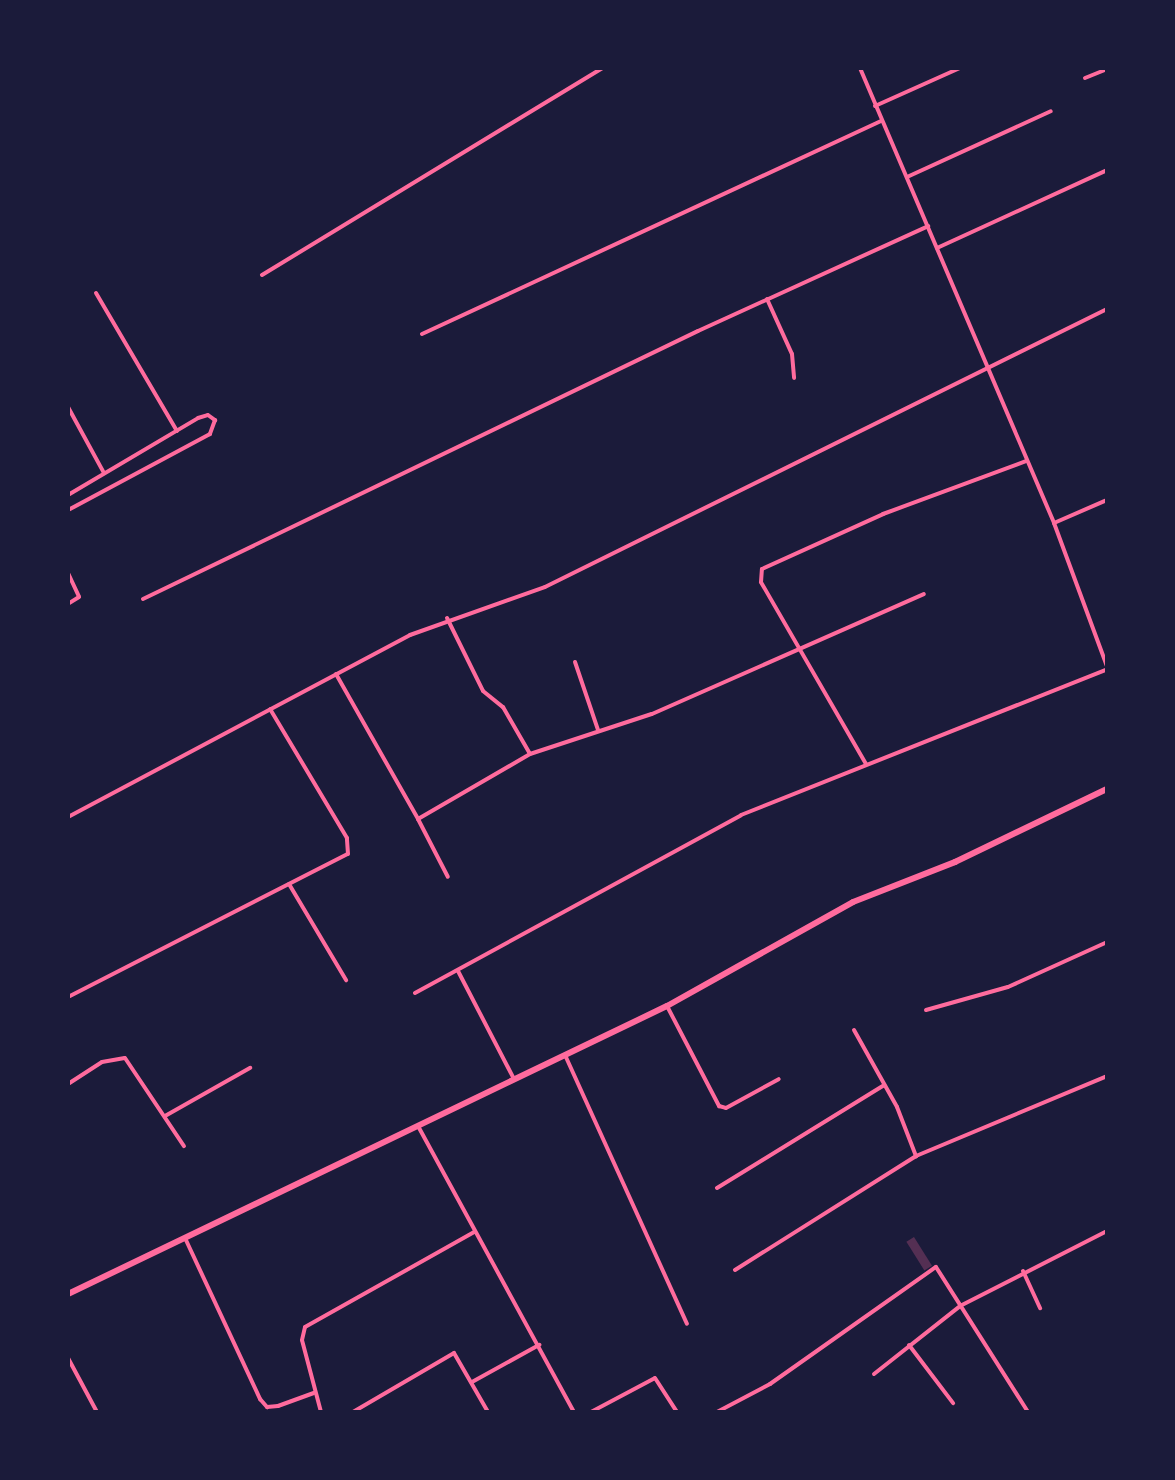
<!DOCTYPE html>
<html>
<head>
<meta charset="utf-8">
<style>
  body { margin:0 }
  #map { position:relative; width:1175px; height:1480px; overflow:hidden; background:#1b1b3a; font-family:Arial,sans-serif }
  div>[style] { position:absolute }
  .building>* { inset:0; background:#542f53; transform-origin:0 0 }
  .minor>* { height:4px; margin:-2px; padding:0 2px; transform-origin:2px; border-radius:2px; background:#ff6b9d }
  .tertiary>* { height:6px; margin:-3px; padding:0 3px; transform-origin:3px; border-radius:3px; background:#ff6b9d }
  span { translate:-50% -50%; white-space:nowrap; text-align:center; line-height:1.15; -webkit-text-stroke:7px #1b1b3a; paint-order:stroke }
  .frame { position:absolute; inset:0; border:70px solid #1b1b3a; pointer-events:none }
</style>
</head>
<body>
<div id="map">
  <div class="building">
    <i style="left:914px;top:1237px;width:34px;height:9px;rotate:58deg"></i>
  </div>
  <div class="minor">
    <i style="left:860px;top:68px;width:495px;rotate:66.9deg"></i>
    <i style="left:1054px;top:523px;width:153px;rotate:69.7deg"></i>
    <i style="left:1085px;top:78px;width:24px;rotate:-22deg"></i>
    <i style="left:875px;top:106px;width:93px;rotate:-24.1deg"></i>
    <i style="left:907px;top:177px;width:158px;rotate:-24.6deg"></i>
    <i style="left:937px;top:248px;width:187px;rotate:-24.6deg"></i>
    <i style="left:262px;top:275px;width:399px;rotate:-31.3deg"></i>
    <i style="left:96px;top:293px;width:160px;rotate:59.6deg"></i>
    <i style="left:767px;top:299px;width:60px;rotate:65.6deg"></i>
    <i style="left:792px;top:354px;width:24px;rotate:85deg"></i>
    <i style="left:422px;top:334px;width:506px;rotate:-24.89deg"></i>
    <i style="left:68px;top:407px;width:75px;rotate:61.4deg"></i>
    <i style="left:68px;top:495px;width:151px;rotate:-30.6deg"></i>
    <i style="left:198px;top:418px;width:10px;rotate:-17deg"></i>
    <i style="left:208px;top:415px;width:9px;rotate:36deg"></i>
    <i style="left:215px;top:420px;width:15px;rotate:110deg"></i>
    <i style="left:210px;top:434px;width:161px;rotate:151.8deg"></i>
    <i style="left:1054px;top:523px;width:58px;rotate:-23.5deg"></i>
    <i style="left:68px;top:573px;width:26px;rotate:65deg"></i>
    <i style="left:79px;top:597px;width:13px;rotate:148deg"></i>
    <i style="left:143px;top:599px;width:616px;rotate:-25.78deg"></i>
    <i style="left:698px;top:331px;width:253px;rotate:-24.5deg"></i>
    <i style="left:447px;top:618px;width:81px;rotate:63.7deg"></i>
    <i style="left:483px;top:691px;width:26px;rotate:39deg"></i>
    <i style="left:503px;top:707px;width:54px;rotate:60.1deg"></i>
    <i style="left:575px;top:662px;width:72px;rotate:71.3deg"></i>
    <i style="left:336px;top:674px;width:167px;rotate:60.5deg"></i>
    <i style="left:418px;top:819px;width:129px;rotate:-30.1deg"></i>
    <i style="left:530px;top:754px;width:128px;rotate:-18.2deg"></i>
    <i style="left:652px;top:714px;width:297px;rotate:-23.8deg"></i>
    <i style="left:866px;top:764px;width:210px;rotate:-120deg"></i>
    <i style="left:761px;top:582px;width:13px;rotate:-86deg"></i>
    <i style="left:762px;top:569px;width:133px;rotate:-24.4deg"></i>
    <i style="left:883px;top:514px;width:153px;rotate:-20.3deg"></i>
    <i style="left:68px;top:817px;width:387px;rotate:-28deg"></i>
    <i style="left:410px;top:635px;width:143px;rotate:-19.6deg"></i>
    <i style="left:545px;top:587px;width:627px;rotate:-26.32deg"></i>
    <i style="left:418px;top:819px;width:65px;rotate:62.7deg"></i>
    <i style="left:289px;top:884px;width:112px;rotate:59.3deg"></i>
    <i style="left:458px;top:971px;width:122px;rotate:62.6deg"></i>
    <i style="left:415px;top:993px;width:371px;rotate:-28.6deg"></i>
    <i style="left:741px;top:815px;width:394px;rotate:-21.7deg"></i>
    <i style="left:68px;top:997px;width:314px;rotate:-27.1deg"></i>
    <i style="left:348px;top:854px;width:16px;rotate:-94deg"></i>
    <i style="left:347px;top:838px;width:150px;rotate:-120.8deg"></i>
    <i style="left:667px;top:1006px;width:113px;rotate:62.5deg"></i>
    <i style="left:719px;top:1106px;width:7px;rotate:16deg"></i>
    <i style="left:726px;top:1108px;width:60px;rotate:-28.7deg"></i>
    <i style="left:926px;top:1010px;width:85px;rotate:-15.7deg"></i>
    <i style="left:1008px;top:987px;width:109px;rotate:-24.4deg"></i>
    <i style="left:854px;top:1030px;width:88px;rotate:60.8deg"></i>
    <i style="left:897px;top:1107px;width:53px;rotate:68.8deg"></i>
    <i style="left:565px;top:1055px;width:295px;rotate:65.6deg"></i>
    <i style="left:68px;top:1084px;width:40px;rotate:-32.9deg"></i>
    <i style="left:102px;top:1062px;width:23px;rotate:-10deg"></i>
    <i style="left:125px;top:1058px;width:106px;rotate:56.2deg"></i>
    <i style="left:165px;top:1116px;width:98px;rotate:-29.5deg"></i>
    <i style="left:418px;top:1126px;width:326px;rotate:61.4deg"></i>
    <i style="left:717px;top:1188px;width:195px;rotate:-31.6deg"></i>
    <i style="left:185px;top:1238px;width:178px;rotate:65deg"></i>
    <i style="left:260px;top:1399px;width:11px;rotate:49deg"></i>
    <i style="left:267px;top:1407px;width:11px;rotate:-5deg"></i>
    <i style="left:278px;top:1406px;width:38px;rotate:-20deg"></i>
    <i style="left:735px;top:1270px;width:214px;rotate:-32.2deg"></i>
    <i style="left:916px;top:1156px;width:207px;rotate:-22.7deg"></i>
    <i style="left:1023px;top:1271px;width:41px;rotate:65.3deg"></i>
    <i style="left:909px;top:1345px;width:73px;rotate:52.8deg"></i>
    <i style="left:68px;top:1358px;width:61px;rotate:61.8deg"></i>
    <i style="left:874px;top:1374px;width:110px;rotate:-38.3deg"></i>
    <i style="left:960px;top:1306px;width:165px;rotate:-27deg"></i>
    <i style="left:472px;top:1382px;width:77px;rotate:-28.9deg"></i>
    <i style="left:321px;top:1412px;width:74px;rotate:-104.8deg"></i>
    <i style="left:302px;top:1340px;width:13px;rotate:-77deg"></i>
    <i style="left:305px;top:1327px;width:194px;rotate:-29.3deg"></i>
    <i style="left:353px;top:1412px;width:117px;rotate:-30.3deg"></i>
    <i style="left:454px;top:1353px;width:68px;rotate:60deg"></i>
    <i style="left:591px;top:1412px;width:72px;rotate:-28deg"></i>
    <i style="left:655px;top:1378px;width:40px;rotate:57.1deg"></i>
    <i style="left:717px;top:1412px;width:60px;rotate:-27.8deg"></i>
    <i style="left:770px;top:1384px;width:203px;rotate:-35.2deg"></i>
    <i style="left:936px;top:1267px;width:172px;rotate:57.6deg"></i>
  </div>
  <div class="tertiary">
    <i style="left:68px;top:1294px;width:665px;rotate:-25.68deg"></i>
    <i style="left:667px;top:1006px;width:213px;rotate:-29.2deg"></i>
    <i style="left:853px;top:902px;width:110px;rotate:-21.4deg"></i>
    <i style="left:955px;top:862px;width:169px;rotate:-25.7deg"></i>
  </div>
  <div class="frame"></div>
</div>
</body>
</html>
